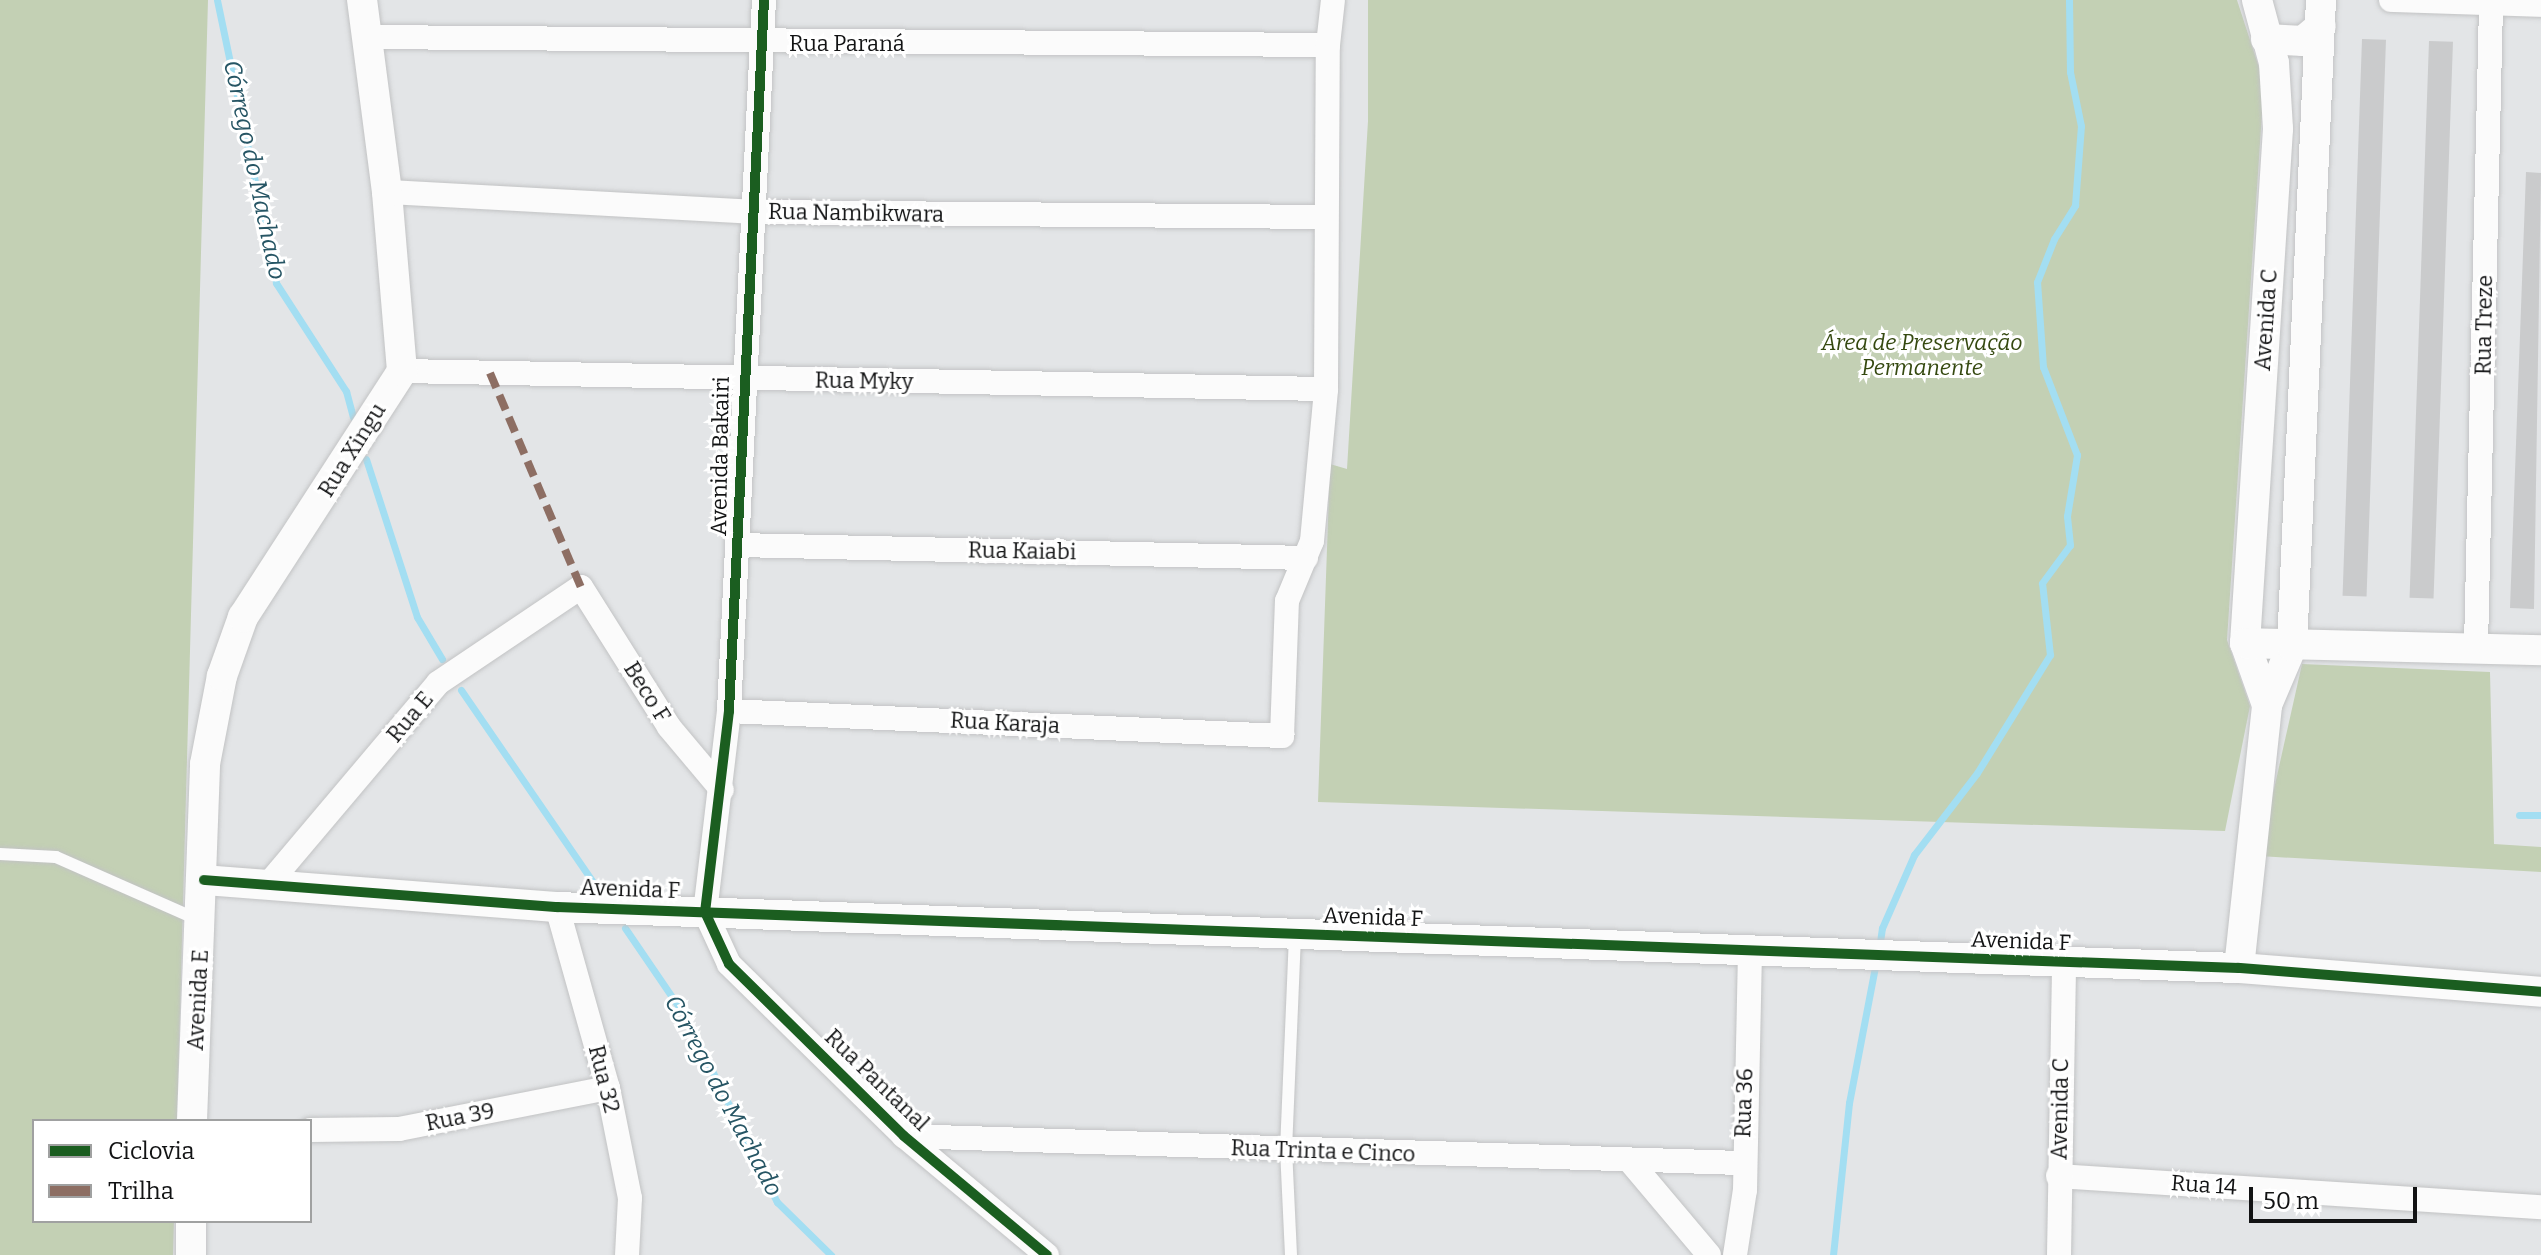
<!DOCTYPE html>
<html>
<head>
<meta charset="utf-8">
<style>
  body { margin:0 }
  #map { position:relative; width:2541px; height:1255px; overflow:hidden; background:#e3e5e7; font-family:Bitter,serif }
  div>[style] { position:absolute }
  .green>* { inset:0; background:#c3d0b4 }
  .stream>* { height:7px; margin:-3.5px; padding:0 3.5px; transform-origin:3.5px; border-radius:3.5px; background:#a3def2 }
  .building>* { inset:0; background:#cacbcc; transform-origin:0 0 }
  .roads { filter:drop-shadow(0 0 2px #c2c3c4) drop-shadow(0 0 2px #c2c3c4) }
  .service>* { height:12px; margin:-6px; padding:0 6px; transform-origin:6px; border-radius:6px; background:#fbfbfb }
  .minor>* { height:24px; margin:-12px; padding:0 12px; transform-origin:12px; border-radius:12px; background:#fbfbfb }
  .tertiary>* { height:30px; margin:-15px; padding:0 15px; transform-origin:15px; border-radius:15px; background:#fbfbfb }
  .quiet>* { height:8px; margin-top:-4px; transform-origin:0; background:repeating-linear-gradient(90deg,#8d6e63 0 16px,transparent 0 24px) }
  .cycleway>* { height:10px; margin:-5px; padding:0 5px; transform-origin:5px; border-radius:5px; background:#1b5e20 }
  span { translate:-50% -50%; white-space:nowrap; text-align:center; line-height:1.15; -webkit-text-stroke:6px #fff; paint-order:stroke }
  .street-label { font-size:22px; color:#121314 }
  .park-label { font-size:22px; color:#354910; font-style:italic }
  .water-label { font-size:24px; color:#265564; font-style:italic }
  .legend { position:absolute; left:32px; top:1119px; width:280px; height:104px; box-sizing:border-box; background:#fff; border:2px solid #a0a1a1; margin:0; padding:10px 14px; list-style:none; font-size:24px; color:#121314 }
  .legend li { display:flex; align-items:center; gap:16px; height:40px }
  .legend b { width:40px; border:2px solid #a0a1a1 }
  .scale { position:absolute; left:2249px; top:1187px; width:168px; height:36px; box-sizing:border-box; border:4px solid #121314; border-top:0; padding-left:10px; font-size:24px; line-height:28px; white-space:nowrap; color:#121314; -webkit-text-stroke:6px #fff; paint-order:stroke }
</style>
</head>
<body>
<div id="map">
  <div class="green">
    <i style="clip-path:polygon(0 0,208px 0,177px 1121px,34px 1121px,34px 1221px,174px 1221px,173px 1255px,0 1255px)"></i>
    <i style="clip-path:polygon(1368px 0,2237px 0,2264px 83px,2227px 640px,2250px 706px,2225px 831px,1318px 802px,1330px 464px,1347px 469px,1368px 121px)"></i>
    <i style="clip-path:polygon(2302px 664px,2490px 672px,2494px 844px,2541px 847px,2541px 872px,2259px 856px)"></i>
  </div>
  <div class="stream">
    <i style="left:217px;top:0;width:289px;rotate:78.2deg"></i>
    <i style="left:276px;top:283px;width:129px;rotate:57.1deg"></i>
    <i style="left:346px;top:391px;width:27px;rotate:75deg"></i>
    <i style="left:366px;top:459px;width:166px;rotate:72.1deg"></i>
    <i style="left:417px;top:617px;width:49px;rotate:59.2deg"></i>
    <i style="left:461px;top:690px;width:242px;rotate:55.5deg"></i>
    <i style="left:2519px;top:815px;width:22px"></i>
    <i style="left:625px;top:928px;width:107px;rotate:55.7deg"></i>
    <i style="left:685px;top:1016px;width:208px;rotate:63.7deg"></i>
    <i style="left:777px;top:1202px;width:76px;rotate:44.5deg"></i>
    <i style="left:1879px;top:949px;width:21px;rotate:-82deg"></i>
    <i style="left:1882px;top:928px;width:80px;rotate:-66.3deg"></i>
    <i style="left:1914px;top:855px;width:103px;rotate:-52.5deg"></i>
    <i style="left:1977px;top:773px;width:139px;rotate:-58.3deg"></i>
    <i style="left:2050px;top:655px;width:72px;rotate:-96.3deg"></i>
    <i style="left:2042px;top:583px;width:47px;rotate:-53.6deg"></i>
    <i style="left:2070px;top:545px;width:29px;rotate:-96deg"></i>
    <i style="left:2067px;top:516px;width:62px;rotate:-80.7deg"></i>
    <i style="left:2077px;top:455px;width:94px;rotate:-111.1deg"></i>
    <i style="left:2043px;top:367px;width:85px;rotate:-94deg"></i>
    <i style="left:2037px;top:282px;width:46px;rotate:-68.4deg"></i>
    <i style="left:2054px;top:239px;width:40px;rotate:-58deg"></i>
    <i style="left:2075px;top:205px;width:79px;rotate:-85.7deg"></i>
    <i style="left:2081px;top:126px;width:55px;rotate:-101.5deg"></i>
    <i style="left:2070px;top:72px;width:72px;rotate:-90.8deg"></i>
    <i style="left:1833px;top:1255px;width:153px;rotate:-84deg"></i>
    <i style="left:1849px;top:1103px;width:145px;rotate:-79.2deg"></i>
  </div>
  <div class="building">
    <i style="left:2362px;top:39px;width:24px;height:557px;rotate:2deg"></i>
    <i style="left:2429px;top:41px;width:24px;height:557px;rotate:2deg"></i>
    <i style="clip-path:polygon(2526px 172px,2541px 173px,2534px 609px,2510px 608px)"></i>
  </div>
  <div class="roads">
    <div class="service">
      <i style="left:0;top:854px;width:56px;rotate:3.1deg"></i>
      <i style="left:56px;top:857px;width:156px;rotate:23.8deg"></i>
      <i style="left:1291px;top:1255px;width:105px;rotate:-92.7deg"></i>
      <i style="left:1286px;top:1150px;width:216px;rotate:-87.6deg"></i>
    </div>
    <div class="minor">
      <i style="left:764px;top:0;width:712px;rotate:92.82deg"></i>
      <i style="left:729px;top:711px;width:202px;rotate:96.8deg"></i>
      <i style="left:705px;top:912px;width:57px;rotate:65.2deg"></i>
      <i style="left:729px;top:964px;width:245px;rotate:44.5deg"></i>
      <i style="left:904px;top:1136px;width:186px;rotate:39.8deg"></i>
      <i style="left:2391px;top:0;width:150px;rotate:1.9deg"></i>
      <i style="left:367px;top:37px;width:961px;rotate:0.48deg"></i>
      <i style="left:387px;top:192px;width:367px;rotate:3.1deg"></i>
      <i style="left:753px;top:212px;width:573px;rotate:0.5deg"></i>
      <i style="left:402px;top:371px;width:924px;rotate:1.12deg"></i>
      <i style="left:738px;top:545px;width:568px;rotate:1.31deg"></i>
      <i style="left:2476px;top:646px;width:643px;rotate:-88.66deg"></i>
      <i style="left:729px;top:711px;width:554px;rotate:2.59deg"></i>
      <i style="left:1282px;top:736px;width:135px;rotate:-87.9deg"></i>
      <i style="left:1287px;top:601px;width:65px;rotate:-67.4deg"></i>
      <i style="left:1312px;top:541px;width:153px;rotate:-84.7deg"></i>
      <i style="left:1326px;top:389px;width:344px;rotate:-89.7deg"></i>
      <i style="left:1328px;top:45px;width:45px;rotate:-83.7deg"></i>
      <i style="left:270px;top:882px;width:260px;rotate:-49.8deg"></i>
      <i style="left:438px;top:683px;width:172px;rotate:-33.9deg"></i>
      <i style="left:581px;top:587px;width:165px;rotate:57.8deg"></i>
      <i style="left:669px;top:727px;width:82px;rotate:49.9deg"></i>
      <i style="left:557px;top:907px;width:188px;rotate:74.3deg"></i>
      <i style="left:608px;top:1088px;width:112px;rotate:78.7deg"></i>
      <i style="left:630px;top:1198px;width:57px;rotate:93deg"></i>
      <i style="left:310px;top:1130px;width:89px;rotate:-0.6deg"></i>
      <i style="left:399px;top:1129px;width:213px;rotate:-11.1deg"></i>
      <i style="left:904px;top:1136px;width:837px;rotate:1.85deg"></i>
      <i style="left:1629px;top:1160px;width:124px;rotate:49.9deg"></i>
      <i style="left:2058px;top:1176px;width:484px;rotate:3.7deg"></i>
      <i style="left:1735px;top:1255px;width:66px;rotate:-81.3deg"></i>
      <i style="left:1745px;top:1190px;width:241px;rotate:-88.8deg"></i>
      <i style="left:2059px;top:1255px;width:292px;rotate:-89deg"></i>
    </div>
    <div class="tertiary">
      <i style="left:2257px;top:0;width:65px;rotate:74.9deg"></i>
      <i style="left:2274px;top:63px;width:66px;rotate:86.5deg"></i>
      <i style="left:2278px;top:129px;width:515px;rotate:93.67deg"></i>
      <i style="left:2245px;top:643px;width:66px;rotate:70.5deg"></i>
      <i style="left:2266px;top:39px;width:37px;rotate:3deg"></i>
      <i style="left:2303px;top:41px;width:23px;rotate:-40deg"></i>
      <i style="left:2245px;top:643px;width:296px;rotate:1.4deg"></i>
      <i style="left:204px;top:880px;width:354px;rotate:4.4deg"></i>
      <i style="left:557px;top:907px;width:1683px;rotate:2.08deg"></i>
      <i style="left:2239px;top:968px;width:303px;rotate:4.5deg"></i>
      <i style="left:2239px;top:968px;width:264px;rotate:-83.9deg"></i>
      <i style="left:2267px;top:705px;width:64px;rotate:-67deg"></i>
      <i style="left:2292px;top:646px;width:647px;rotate:-87.43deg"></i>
      <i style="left:192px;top:1121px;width:357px;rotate:-87.9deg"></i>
      <i style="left:205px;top:764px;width:90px;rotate:-79.1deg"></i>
      <i style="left:222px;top:676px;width:63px;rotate:-70.4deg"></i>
      <i style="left:243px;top:617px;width:293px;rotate:-57.1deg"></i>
      <i style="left:402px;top:371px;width:180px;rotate:-94.8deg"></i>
      <i style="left:387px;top:192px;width:194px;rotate:-97.4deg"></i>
      <i style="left:191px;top:1221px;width:34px;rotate:90deg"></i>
    </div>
  </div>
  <div class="quiet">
    <i style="left:490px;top:373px;width:233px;rotate:67deg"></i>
  </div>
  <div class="cycleway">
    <i style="left:764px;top:0;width:712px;rotate:92.82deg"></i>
    <i style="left:729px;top:711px;width:202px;rotate:96.8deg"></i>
    <i style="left:705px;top:912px;width:57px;rotate:65.2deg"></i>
    <i style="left:729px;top:964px;width:245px;rotate:44.5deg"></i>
    <i style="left:904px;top:1136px;width:186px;rotate:39.8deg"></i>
    <i style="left:204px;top:880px;width:354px;rotate:4.4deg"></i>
    <i style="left:557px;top:907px;width:1683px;rotate:2.08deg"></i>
    <i style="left:2239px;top:968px;width:303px;rotate:4.5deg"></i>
  </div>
  <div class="street-label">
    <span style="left:847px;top:44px">Rua Paraná</span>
    <span style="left:856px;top:213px;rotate:1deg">Rua Nambikwara</span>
    <span style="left:2266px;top:320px;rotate:-86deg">Avenida C</span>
    <span style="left:2484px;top:325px;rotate:-89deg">Rua Treze</span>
    <span style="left:864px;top:381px;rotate:1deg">Rua Myky</span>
    <span style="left:352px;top:450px;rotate:-58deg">Rua Xingu</span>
    <span style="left:720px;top:456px;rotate:-89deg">Avenida Bakairi</span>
    <span style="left:1022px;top:551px;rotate:1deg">Rua Kaiabi</span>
    <span style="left:647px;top:692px;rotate:58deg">Beco F</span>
    <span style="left:410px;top:717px;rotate:-50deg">Rua E</span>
    <span style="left:1005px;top:723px;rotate:3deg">Rua Karaja</span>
    <span style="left:630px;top:889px;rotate:2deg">Avenida F</span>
    <span style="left:1373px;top:917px;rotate:2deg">Avenida F</span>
    <span style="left:2021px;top:941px;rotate:2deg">Avenida F</span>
    <span style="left:198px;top:1000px;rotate:-87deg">Avenida E</span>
    <span style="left:604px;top:1079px;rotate:76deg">Rua 32</span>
    <span style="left:877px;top:1080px;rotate:44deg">Rua Pantanal</span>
    <span style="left:1744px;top:1103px;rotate:-88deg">Rua 36</span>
    <span style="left:2060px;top:1109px;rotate:-89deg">Avenida C</span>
    <span style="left:460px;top:1117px;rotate:-11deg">Rua 39</span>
    <span style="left:1323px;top:1151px;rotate:2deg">Rua Trinta e Cinco</span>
    <span style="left:2204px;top:1185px;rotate:4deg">Rua 14</span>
  </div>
  <div class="park-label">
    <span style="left:1922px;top:355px">Área de Preservação<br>Permanente</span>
  </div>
  <div class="water-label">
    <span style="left:254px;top:170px;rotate:78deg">Córrego do Machado</span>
    <span style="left:723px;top:1096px;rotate:62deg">Córrego do Machado</span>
  </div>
  <ul class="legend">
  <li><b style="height:10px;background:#1b5e20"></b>Ciclovia</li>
  <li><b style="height:10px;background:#8d6e63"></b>Trilha</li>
  </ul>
  <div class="scale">50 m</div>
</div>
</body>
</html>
